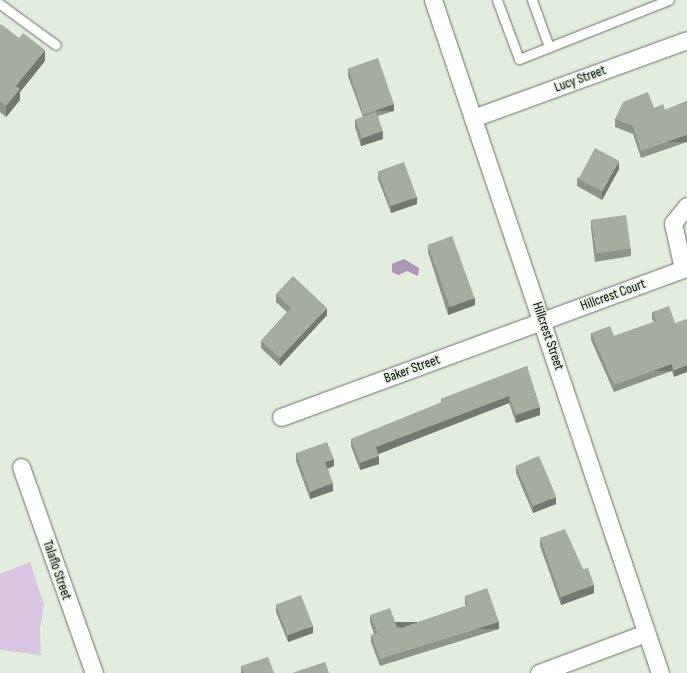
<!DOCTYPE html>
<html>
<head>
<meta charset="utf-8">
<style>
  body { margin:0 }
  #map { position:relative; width:687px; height:673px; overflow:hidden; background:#e3eddd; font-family:"Sofia Sans Condensed",sans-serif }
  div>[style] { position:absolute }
  .green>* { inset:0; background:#dac6e2 }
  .water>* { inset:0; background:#ac95b5 }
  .roads { filter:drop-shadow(0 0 1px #687163) drop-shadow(0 0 1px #687163) }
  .lane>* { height:9px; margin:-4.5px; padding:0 4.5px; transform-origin:4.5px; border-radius:4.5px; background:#fff }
  .street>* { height:17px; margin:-8.5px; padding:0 8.5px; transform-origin:8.5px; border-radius:8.5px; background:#fff }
  .wall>* { inset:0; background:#8d9588 }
  .shaded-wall>* { inset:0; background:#73796f; transform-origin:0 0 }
  .building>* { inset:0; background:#a4ad9e; transform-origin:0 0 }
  span { translate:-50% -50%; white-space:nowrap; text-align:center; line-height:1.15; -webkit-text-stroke:3px #e3eddd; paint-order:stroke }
  .street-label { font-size:14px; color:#0a0d08 }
</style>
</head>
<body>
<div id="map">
  <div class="green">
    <i style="clip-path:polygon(30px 562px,44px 605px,40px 628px,41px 655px,0 650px,0 574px)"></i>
  </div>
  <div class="water">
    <i style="clip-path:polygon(404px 259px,419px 268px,418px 276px,407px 271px,398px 275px,392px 272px,392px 264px)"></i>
  </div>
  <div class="roads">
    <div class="lane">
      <i style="left:497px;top:0;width:63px;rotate:69.6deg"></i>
      <i style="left:519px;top:59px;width:161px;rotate:-21.5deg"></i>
      <i style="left:532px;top:0;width:50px;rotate:70.1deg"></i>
      <i style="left:0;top:4px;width:69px;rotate:36.2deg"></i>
    </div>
    <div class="street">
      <i style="left:433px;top:0;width:710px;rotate:71.36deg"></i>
      <i style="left:473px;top:118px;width:228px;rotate:-20deg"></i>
      <i style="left:683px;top:269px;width:47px;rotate:-102.3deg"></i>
      <i style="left:673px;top:223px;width:22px;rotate:-51deg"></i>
      <i style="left:281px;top:417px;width:432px;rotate:-20.2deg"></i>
      <i style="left:21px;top:467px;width:219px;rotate:70.5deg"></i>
      <i style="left:539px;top:673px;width:114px;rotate:-20.5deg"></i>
    </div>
  </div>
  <div class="wall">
    <i style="clip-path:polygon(0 26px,45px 61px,20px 92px,20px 100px,6px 117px,0 112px)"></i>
    <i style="clip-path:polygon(348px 68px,394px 111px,378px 116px,383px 139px,361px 146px,355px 127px,355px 120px,363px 117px,348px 76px)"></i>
    <i style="clip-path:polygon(687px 101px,687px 142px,641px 158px,633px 134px,615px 127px,615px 119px,654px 108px,665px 110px)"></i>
    <i style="clip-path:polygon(619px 169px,602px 200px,577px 186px,577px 178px)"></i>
    <i style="clip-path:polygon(378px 172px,417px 204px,391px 213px,378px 179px)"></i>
    <i style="clip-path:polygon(591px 220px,631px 249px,631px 256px,595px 262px,591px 228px)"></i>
    <i style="clip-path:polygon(428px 245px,475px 305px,448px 315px,428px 252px)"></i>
    <i style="clip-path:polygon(276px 294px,327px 315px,280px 366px,261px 348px,261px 341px,287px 312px,276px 302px)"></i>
    <i style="clip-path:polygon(652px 312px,675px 323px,674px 377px,672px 371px,614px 392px,591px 340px,591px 333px,614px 336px,654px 322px,652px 319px)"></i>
    <i style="clip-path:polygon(527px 366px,540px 415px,516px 423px,509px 403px,378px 454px,379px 464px,360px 470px,351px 446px,351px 439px,441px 403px,441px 399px)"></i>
    <i style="clip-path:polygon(296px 453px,334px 466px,328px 469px,333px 491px,310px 499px,296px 461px)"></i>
    <i style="clip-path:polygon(516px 465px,556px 504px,533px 513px,516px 473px)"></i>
    <i style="clip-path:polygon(540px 538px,583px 569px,594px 593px,561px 605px,540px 546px)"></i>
    <i style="clip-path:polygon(465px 596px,499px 629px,380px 666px,371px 642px,371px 635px,374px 634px,370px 622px,370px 615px,397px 627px,401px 628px,466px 606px,465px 604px)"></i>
    <i style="clip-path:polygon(276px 604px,313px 633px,288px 642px,276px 612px)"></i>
    <i style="clip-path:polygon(241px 666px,274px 673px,241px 673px)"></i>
  </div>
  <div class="shaded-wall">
    <i style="clip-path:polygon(45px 50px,45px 61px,20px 92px,20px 100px,6px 117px,6px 106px,16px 86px)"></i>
    <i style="left:394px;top:104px;width:7px;height:32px;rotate:90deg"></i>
    <i style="clip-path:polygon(383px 131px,383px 139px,361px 146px,361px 139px)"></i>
    <i style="left:687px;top:135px;width:7px;height:49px;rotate:90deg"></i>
    <i style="clip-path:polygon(619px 161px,619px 169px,602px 200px,602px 192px)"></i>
    <i style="clip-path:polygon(417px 197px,417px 204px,391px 213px,391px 206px)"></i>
    <i style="clip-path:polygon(475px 298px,475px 305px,448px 315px,448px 307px)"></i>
    <i style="clip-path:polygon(327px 308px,327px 315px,280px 366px,280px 358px)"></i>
    <i style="left:672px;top:364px;width:7px;height:62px;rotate:90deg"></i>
    <i style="clip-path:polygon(687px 365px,687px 372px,674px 377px,674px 370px)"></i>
    <i style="clip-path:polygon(509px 396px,509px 403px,376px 455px,376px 447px)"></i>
    <i style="clip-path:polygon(540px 407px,540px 415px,516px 423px,516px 415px)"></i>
    <i style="clip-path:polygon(379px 456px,379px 464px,360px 470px,360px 463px)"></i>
    <i style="clip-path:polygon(334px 459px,334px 466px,325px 469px,325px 462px)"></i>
    <i style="clip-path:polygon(333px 483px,333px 491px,310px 499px,310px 492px)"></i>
    <i style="clip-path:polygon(556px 497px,556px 504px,533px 513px,533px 506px)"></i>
    <i style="clip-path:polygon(594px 585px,594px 593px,561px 605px,561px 597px)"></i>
    <i style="left:499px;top:622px;width:7px;height:125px;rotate:90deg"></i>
    <i style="clip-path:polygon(313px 626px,313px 633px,288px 642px,288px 635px)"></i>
  </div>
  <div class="building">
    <i style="clip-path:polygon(1px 24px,19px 38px,23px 33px,45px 50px,16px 86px,20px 89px,6px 106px,0 101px,0 26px)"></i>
    <i style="left:378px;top:58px;width:49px;height:32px;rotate:71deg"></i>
    <i style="clip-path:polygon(648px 92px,654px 108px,663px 104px,665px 110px,687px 101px,687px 135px,641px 151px,633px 126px,615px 119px,623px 102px)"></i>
    <i style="left:376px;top:112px;width:20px;height:22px;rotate:70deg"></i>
    <i style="left:595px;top:148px;width:27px;height:35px;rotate:28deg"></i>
    <i style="left:404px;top:162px;width:37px;height:28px;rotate:70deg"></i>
    <i style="left:626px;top:215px;width:34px;height:35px;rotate:82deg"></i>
    <i style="left:452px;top:236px;width:66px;height:26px;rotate:70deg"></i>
    <i style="clip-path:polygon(293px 276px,327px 308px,280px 358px,261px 341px,291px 308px,276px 294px)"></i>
    <i style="clip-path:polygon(669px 306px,675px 323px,687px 319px,687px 365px,674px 370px,672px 364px,614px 385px,591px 333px,610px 326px,614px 336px,624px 333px,656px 321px,652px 312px)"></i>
    <i style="clip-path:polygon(527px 366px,540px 407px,516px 415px,509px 396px,376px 447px,379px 456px,360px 463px,351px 439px,442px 402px,441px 399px)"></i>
    <i style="clip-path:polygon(327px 442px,334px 459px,325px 462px,333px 483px,310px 492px,296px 453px)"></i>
    <i style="left:539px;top:456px;width:44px;height:25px;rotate:67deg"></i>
    <i style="clip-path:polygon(565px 529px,583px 569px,588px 568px,594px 585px,561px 597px,540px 538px)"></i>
    <i style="clip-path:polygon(487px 588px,499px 622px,380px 659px,371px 635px,377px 633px,370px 615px,390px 608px,397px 627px,401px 628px,468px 605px,465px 596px)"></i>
    <i style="left:301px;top:595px;width:33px;height:27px;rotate:69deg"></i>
    <i style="clip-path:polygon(268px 657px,274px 673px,244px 673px,241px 666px)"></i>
    <i style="clip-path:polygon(325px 662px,329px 673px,292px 673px)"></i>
  </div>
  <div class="street-label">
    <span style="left:580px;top:79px;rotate:-20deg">Lucy Street</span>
    <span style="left:613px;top:295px;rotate:-20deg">Hillcrest Court</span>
    <span style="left:548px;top:336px;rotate:71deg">Hillcrest Street</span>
    <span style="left:412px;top:369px;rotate:-20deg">Baker Street</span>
    <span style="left:57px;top:570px;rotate:71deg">Talaflo Street</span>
  </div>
</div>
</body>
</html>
